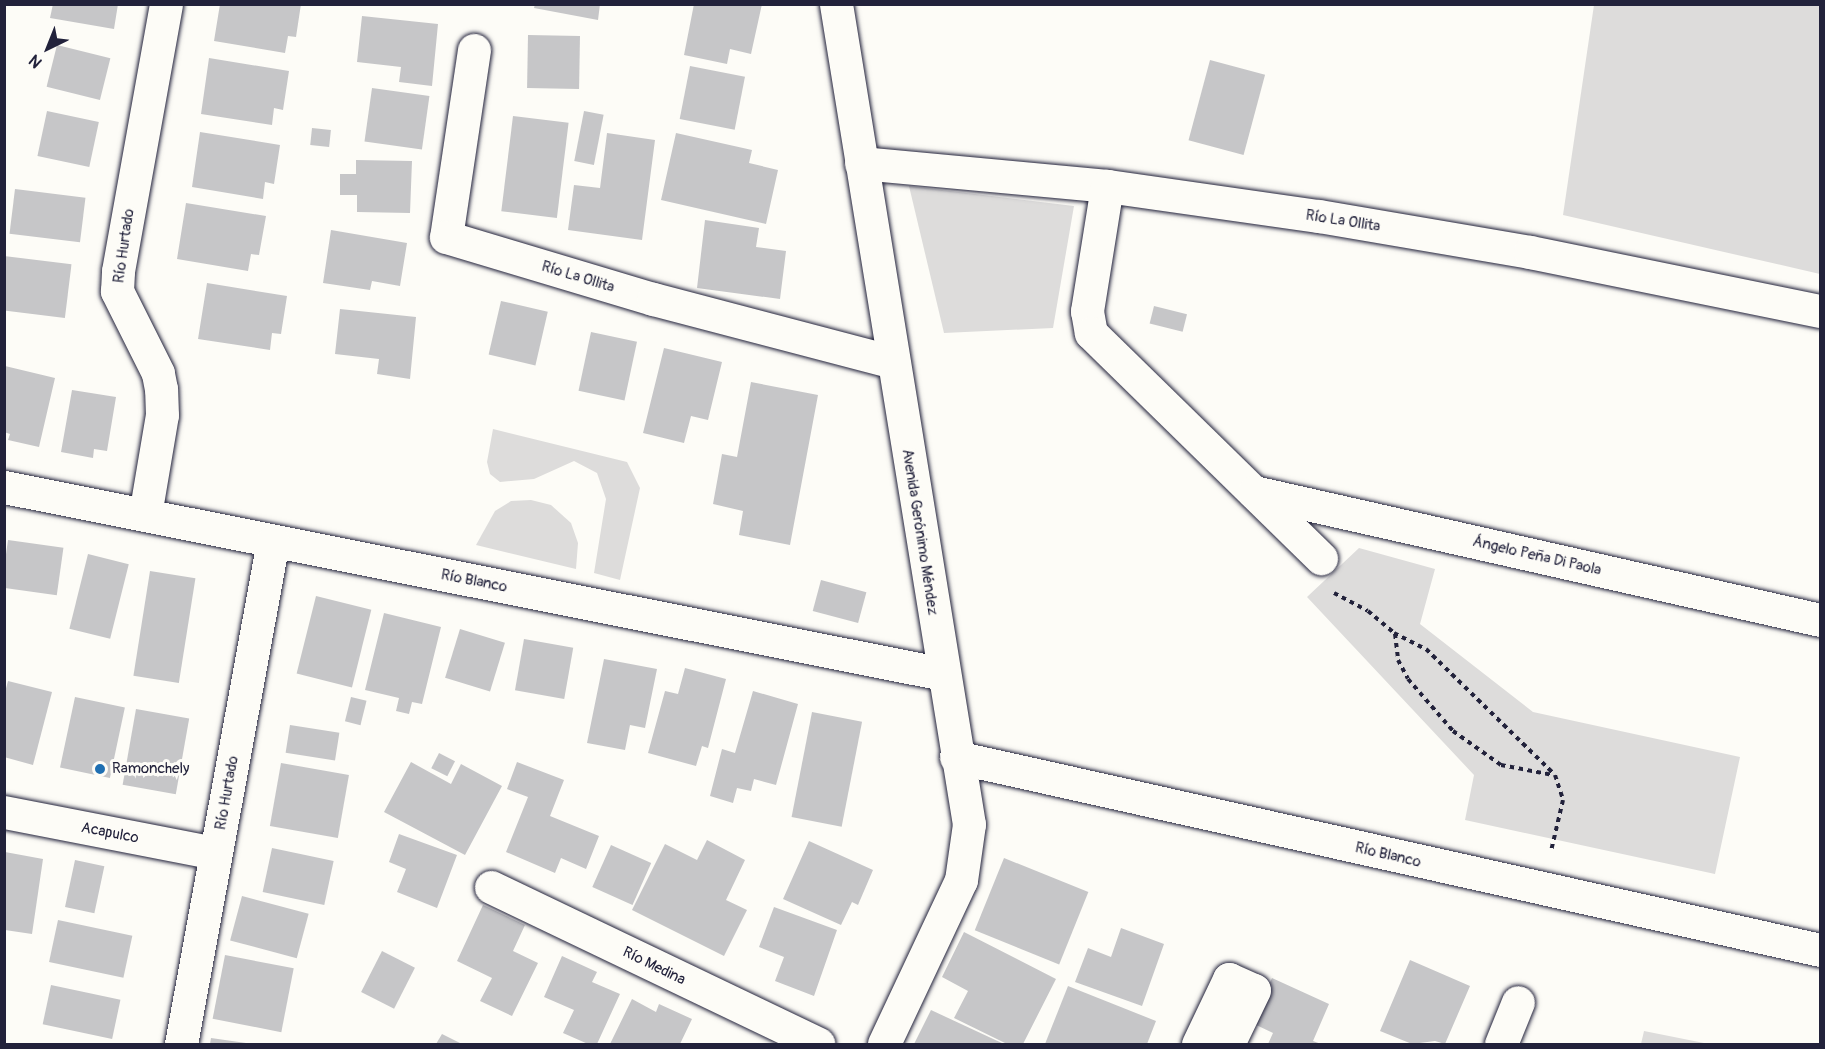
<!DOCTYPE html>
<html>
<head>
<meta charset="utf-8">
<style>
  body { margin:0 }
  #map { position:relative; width:1825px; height:1049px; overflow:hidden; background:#fdfcf7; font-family:Pangolin,sans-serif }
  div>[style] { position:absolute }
  .green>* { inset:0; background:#dddcdb }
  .building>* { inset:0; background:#c6c6c8; transform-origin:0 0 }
  .path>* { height:4px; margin-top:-2px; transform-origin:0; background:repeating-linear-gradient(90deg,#22223b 0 4.5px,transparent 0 9px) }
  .roads { filter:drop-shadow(0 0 2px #22223b) drop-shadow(0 0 2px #22223b) }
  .street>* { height:33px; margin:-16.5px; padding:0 16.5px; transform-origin:16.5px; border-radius:16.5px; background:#fdfcf7 }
  .secondary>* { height:33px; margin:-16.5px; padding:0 16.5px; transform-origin:16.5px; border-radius:16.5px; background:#fdfcf7 }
  .dots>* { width:16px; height:16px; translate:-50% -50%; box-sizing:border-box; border:3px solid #fdfcf7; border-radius:50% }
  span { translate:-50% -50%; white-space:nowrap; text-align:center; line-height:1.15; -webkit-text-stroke:6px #fdfcf7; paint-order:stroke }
  .street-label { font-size:15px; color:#22223b }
  .poi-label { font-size:15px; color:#22223b }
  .left { translate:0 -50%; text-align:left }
  .frame { position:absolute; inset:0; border:6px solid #22223b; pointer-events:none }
  .north { position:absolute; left:18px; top:18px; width:60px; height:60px; -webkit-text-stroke:4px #fdfcf7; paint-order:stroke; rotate:223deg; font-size:16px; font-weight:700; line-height:24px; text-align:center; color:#22223b }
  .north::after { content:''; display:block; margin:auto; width:21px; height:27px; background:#22223b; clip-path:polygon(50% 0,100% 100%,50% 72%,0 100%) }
</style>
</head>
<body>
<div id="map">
  <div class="green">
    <i style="clip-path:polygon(1594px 5px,1820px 5px,1820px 274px,1563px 215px)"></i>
    <i style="clip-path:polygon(909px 186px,1074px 206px,1053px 328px,944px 333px)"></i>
    <i style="clip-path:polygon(493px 429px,627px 462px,640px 488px,620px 580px,594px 573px,606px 499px,597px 473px,574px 461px,534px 479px,500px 482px,490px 474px,487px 462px)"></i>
    <i style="clip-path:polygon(531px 500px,551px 505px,571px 523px,578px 543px,576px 569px,476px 545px,495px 511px,511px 501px)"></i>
    <i style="clip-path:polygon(1359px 548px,1435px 569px,1420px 624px,1533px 712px,1740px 757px,1715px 874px,1465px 820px,1474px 775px,1307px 597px)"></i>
    <i style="clip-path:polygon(1644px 1031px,1709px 1044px,1641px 1044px)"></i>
  </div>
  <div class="building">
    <i style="clip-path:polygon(53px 4px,118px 4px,114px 29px,50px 18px)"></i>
    <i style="clip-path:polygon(220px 4px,301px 4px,296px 37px,288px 36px,285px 53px,214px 41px)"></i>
    <i style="clip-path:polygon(535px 4px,600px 4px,598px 20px,534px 8px)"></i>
    <i style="clip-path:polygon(694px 4px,762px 4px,751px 54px,730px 49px,727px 64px,684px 55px)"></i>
    <i style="clip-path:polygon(362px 16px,438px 24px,432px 86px,399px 82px,401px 67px,357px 62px)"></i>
    <i style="left:528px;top:35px;width:52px;height:53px;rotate:1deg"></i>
    <i style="left:57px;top:45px;width:55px;height:43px;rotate:14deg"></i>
    <i style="clip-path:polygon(209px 58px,289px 71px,283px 110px,274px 108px,272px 125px,201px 114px)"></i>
    <i style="left:1210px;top:60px;width:57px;height:83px;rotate:15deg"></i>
    <i style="left:690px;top:66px;width:56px;height:54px;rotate:11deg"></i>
    <i style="left:372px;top:88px;width:58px;height:54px;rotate:8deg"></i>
    <i style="left:47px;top:111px;width:53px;height:46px;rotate:12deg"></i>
    <i style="left:584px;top:111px;width:20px;height:51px;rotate:11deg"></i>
    <i style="left:513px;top:116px;width:56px;height:96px;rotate:7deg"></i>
    <i style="left:312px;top:128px;width:19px;height:17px;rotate:6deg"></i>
    <i style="clip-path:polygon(200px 132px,280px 145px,274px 184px,265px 182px,263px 199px,192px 187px)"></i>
    <i style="clip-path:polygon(607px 133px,655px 140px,642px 240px,568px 230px,574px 185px,600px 188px)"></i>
    <i style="clip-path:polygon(676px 133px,752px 150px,749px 163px,778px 170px,766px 224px,661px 200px)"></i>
    <i style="clip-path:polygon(356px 160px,412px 161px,410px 213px,357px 212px,357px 195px,340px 195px,340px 174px,356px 174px)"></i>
    <i style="left:15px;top:189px;width:71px;height:45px;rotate:7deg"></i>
    <i style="clip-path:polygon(186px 203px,266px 216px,259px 255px,251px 254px,248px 271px,177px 259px)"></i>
    <i style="clip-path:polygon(705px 220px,759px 228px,756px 247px,786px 251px,780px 299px,697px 288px)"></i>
    <i style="clip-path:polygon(331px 230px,407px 243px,400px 286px,372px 281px,370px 290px,323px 283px)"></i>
    <i style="left:4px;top:256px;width:68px;height:54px;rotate:7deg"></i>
    <i style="clip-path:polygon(207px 283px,287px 296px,281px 334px,272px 333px,270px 350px,198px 339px)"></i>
    <i style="left:501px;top:301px;width:48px;height:55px;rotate:13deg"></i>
    <i style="left:1154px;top:306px;width:34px;height:18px;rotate:14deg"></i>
    <i style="clip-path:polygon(340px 309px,416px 317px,410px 379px,377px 374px,379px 359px,335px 354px)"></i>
    <i style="left:591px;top:332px;width:47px;height:60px;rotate:12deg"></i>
    <i style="clip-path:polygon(664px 348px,722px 362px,708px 420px,691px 416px,684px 443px,643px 433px)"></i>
    <i style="clip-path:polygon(5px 366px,55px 378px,39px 447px,8px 440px,10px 434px,4px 432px)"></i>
    <i style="clip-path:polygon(751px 382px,818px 395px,790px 545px,739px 535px,743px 511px,713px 504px,722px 454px,737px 457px)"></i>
    <i style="clip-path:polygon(72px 390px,116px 397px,107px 451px,94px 449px,93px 458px,61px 452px)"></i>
    <i style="left:8px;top:540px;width:56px;height:48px;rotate:8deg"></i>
    <i style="left:88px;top:554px;width:42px;height:77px;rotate:14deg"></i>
    <i style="left:150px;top:571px;width:46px;height:106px;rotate:9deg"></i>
    <i style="left:821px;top:580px;width:47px;height:32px;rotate:15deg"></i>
    <i style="left:316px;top:596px;width:57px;height:80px;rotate:14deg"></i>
    <i style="clip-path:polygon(384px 613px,441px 627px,422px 704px,412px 702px,409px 714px,396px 711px,399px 698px,365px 690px)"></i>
    <i style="left:460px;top:629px;width:47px;height:51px;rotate:17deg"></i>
    <i style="left:524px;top:639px;width:50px;height:52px;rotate:10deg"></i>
    <i style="clip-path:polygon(604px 659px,657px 669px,645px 728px,630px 725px,625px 750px,587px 743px)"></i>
    <i style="clip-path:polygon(685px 668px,726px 679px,708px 748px,702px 746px,696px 766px,648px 753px,665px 691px,678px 694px)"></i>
    <i style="clip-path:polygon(8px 681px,52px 692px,33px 765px,4px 757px,4px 696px)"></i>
    <i style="clip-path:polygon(753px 691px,798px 704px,776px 785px,754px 779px,751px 791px,737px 788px,733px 803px,710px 796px,722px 749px,735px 753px)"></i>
    <i style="left:75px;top:697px;width:51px;height:72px;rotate:12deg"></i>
    <i style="left:351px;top:697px;width:16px;height:25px;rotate:14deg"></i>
    <i style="left:136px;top:709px;width:54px;height:77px;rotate:10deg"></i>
    <i style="left:812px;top:712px;width:51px;height:107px;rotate:11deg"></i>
    <i style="left:290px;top:725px;width:50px;height:28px;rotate:9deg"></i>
    <i style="left:439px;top:753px;width:18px;height:17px;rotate:27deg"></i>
    <i style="clip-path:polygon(411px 762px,451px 784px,461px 764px,502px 786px,465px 855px,384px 812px)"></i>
    <i style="clip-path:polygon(517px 762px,564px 780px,550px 816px,599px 836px,586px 869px,561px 858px,555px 873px,506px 852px,528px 797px,507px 789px)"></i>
    <i style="left:281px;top:763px;width:69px;height:64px;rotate:10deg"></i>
    <i style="clip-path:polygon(399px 834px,457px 855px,437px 908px,397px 892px,406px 869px,389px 862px)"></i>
    <i style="clip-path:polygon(707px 840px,745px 860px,726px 900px,747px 910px,724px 956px,632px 910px,665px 844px,697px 860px)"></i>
    <i style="clip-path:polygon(809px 841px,873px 870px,858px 905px,852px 902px,841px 925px,783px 899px)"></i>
    <i style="left:611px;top:845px;width:44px;height:46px;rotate:24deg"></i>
    <i style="left:272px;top:848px;width:63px;height:45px;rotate:12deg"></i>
    <i style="clip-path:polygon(5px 852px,43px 859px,32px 934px,5px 930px)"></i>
    <i style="left:1004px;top:858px;width:91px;height:78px;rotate:22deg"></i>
    <i style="left:75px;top:860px;width:30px;height:48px;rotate:12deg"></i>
    <i style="left:242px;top:896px;width:69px;height:46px;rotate:15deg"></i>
    <i style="clip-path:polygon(483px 905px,525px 925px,513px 951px,538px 963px,512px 1016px,480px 1001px,492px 978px,457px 961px)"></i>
    <i style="clip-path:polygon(774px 907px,837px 930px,814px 996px,775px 981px,784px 957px,759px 947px)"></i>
    <i style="left:58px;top:920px;width:76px;height:43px;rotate:12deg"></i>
    <i style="clip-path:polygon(1121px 928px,1164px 944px,1142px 1006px,1075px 982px,1088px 948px,1111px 957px)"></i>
    <i style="clip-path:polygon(964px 932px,1056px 979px,1023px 1044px,1007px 1044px,954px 1018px,968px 991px,942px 977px)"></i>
    <i style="left:382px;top:951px;width:37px;height:46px;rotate:27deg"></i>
    <i style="left:225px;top:955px;width:70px;height:65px;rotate:11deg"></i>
    <i style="clip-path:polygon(562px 956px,597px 972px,592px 982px,620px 994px,597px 1044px,588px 1044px,563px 1033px,574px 1010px,544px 997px)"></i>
    <i style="clip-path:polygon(1410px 960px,1470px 986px,1445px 1044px,1435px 1041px,1412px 1044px,1380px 1031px)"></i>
    <i style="clip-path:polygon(1272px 978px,1329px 1004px,1313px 1041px,1321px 1044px,1268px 1044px,1273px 1033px,1252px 1023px)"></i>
    <i style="left:51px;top:985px;width:71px;height:40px;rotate:12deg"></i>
    <i style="clip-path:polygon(1068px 986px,1156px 1021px,1147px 1044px,1045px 1044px)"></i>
    <i style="clip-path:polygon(632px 999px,656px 1012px,659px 1004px,692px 1019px,680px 1044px,610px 1044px)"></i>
    <i style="clip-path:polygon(931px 1010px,1004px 1044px,914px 1044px)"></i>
    <i style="clip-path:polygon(442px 1034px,462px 1044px,436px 1044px)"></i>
    <i style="clip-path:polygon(211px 1038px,246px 1043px,246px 1044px,210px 1044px)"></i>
  </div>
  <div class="path">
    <i style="left:1334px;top:593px;width:38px;rotate:28deg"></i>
    <i style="left:1368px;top:611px;width:34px;rotate:40deg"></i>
    <i style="left:1394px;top:633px;width:36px;rotate:27deg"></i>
    <i style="left:1426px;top:649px;width:180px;rotate:44.3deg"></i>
    <i style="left:1555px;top:775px;width:26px;rotate:72deg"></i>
    <i style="left:1563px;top:800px;width:52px;rotate:103.2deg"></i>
    <i style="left:1395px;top:634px;width:26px;rotate:83deg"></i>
    <i style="left:1398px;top:660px;width:21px;rotate:62deg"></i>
    <i style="left:1408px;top:679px;width:69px;rotate:49.1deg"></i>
    <i style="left:1453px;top:731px;width:59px;rotate:35.3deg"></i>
    <i style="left:1501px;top:765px;width:53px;rotate:10.9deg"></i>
  </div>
  <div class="roads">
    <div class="street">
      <i style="left:474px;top:50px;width:189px;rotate:98.5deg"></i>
      <i style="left:446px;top:237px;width:216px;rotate:16.7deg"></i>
      <i style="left:653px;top:299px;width:248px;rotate:14.7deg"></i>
      <i style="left:861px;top:163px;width:247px;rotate:5.3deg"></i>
      <i style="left:1107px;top:186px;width:214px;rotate:8.1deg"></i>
      <i style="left:1319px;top:216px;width:214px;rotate:9.7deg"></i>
      <i style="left:1530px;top:252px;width:296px;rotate:11.5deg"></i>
      <i style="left:1107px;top:186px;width:127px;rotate:99.1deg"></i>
      <i style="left:1087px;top:311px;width:22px;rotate:80deg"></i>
      <i style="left:1091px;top:333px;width:322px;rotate:44.4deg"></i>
      <i style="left:4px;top:487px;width:957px;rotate:11.26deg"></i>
      <i style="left:1254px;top:492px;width:580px;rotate:12.74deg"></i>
      <i style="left:145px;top:515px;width:101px;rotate:-80.4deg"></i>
      <i style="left:162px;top:415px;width:26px;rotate:-92deg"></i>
      <i style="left:161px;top:389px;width:16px;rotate:-101deg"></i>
      <i style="left:158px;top:373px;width:92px;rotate:-116.6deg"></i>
      <i style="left:117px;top:291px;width:20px;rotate:-87deg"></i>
      <i style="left:118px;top:271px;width:271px;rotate:-79.8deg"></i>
      <i style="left:956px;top:757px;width:885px;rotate:12.59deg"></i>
      <i style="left:4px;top:812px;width:215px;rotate:11deg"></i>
      <i style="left:491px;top:887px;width:363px;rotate:25.6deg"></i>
      <i style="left:181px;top:1044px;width:511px;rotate:-79.64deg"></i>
      <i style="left:1198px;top:1044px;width:72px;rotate:-64.5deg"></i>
      <i style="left:1229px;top:979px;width:27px;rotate:24deg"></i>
      <i style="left:1254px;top:990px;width:60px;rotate:115.7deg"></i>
      <i style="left:1501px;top:1044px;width:45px;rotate:-68deg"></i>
    </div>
    <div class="secondary">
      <i style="left:836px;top:4px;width:831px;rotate:80.79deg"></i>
      <i style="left:969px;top:824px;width:57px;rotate:98.1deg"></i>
      <i style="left:961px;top:880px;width:181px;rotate:115.2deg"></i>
    </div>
  </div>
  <div class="dots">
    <i style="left:100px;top:769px;background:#1f6fb2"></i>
  </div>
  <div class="street-label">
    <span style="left:1343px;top:221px;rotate:9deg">Río La Ollita</span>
    <span style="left:124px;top:246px;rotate:-82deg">Río Hurtado</span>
    <span style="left:578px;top:277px;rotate:17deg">Río La Ollita</span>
    <span style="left:920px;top:532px;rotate:81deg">Avenida Gerónimo Méndez</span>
    <span style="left:1537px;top:556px;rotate:13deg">Ángelo Peña Di Paola</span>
    <span style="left:474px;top:581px;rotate:11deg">Río Blanco</span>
    <span style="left:227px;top:793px;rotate:-80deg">Río Hurtado</span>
    <span style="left:110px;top:833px;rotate:11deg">Acapulco</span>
    <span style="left:1388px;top:855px;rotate:13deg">Río Blanco</span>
    <span style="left:654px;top:966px;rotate:26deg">Río Medina</span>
  </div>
  <div class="poi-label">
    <span class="left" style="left:112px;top:769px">Ramonchely</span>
  </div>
  <div class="frame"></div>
  <div class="north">N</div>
</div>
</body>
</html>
